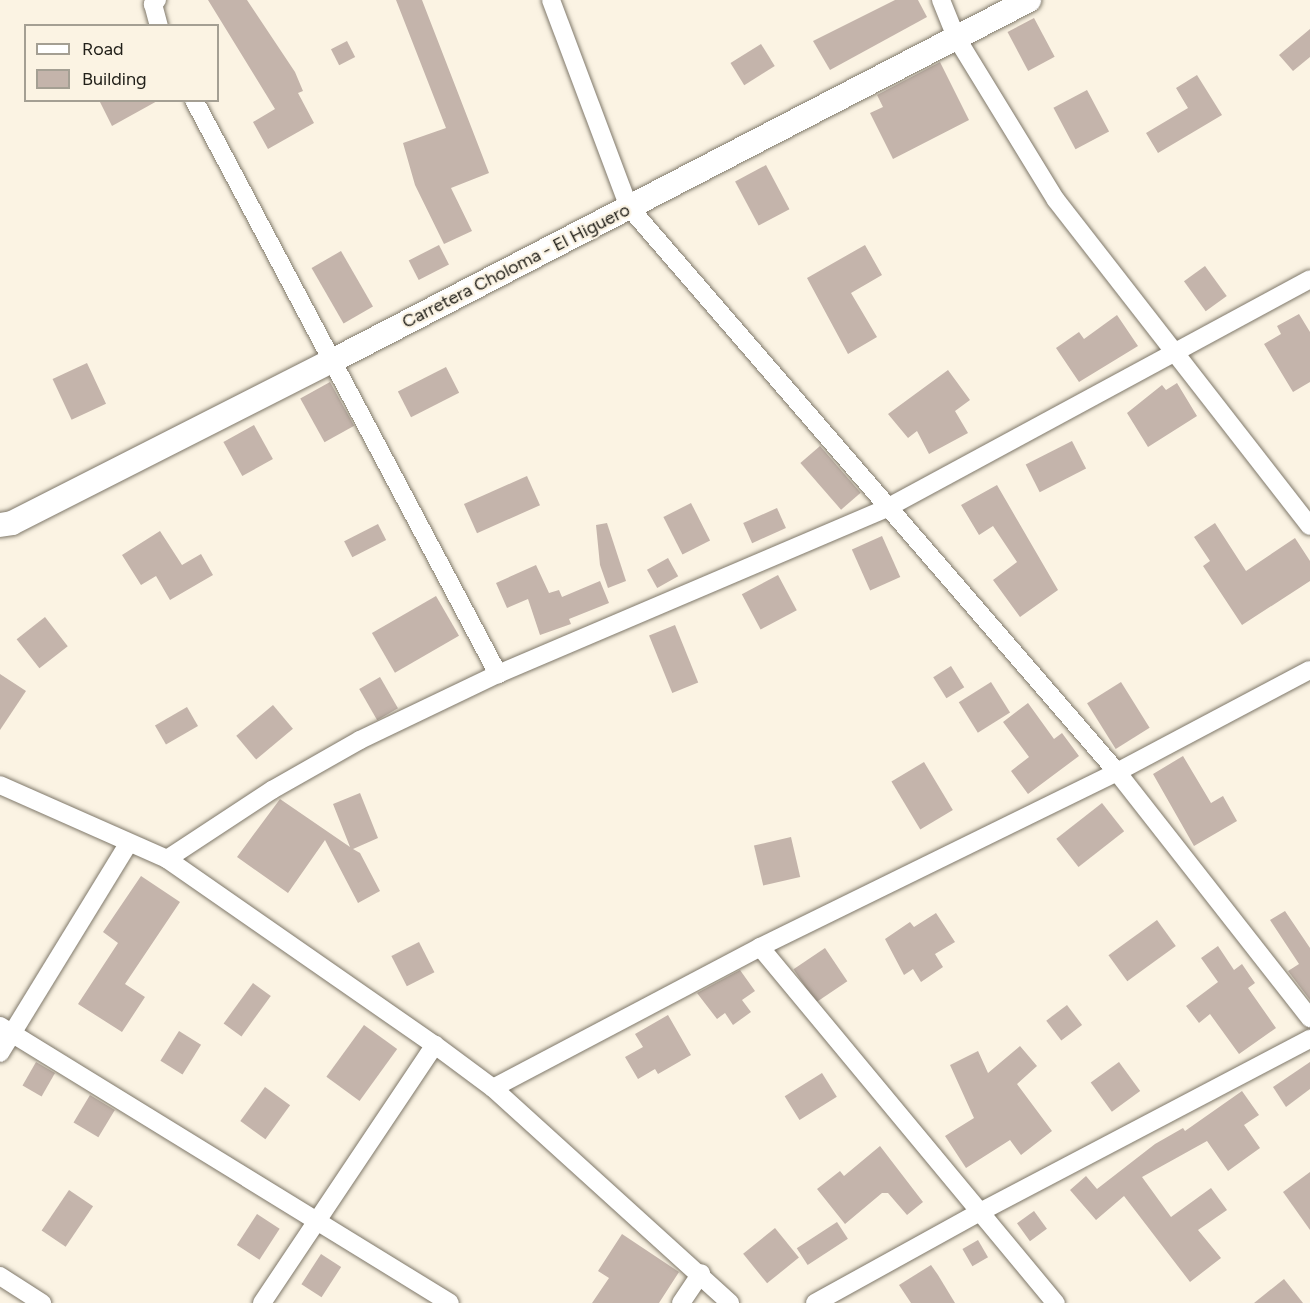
<!DOCTYPE html>
<html>
<head>
<meta charset="utf-8">
<style>
  body { margin:0 }
  #map { position:relative; width:1310px; height:1303px; overflow:hidden; background:#fbf3e3; font-family:Figtree,sans-serif }
  div>[style] { position:absolute }
  .building>* { inset:0; background:#c4b4ab; transform-origin:0 0 }
  .roads { filter:drop-shadow(0 0 2px #7f786a) drop-shadow(0 0 2px #7f786a) }
  .minor>* { height:18px; margin:-9px; padding:0 9px; transform-origin:9px; border-radius:9px; background:#fff }
  .tertiary>* { height:24px; margin:-12px; padding:0 12px; transform-origin:12px; border-radius:12px; background:#fff }
  span { translate:-50% -50%; white-space:nowrap; text-align:center; line-height:1.15; -webkit-text-stroke:4.5px #fbf3e3; paint-order:stroke }
  .street-label { font-size:18px; color:#22201a }
  .legend { position:absolute; left:24px; top:24px; width:195px; height:78px; box-sizing:border-box; background:#fbf3e3; border:2px solid #a49f93; margin:0; padding:8px 10px; list-style:none; font-size:18px; color:#22201a }
  .legend li { display:flex; align-items:center; gap:12px; height:30px }
  .legend b { width:30px; border:2px solid #a49f93 }
</style>
</head>
<body>
<div id="map">
  <div class="building">
    <i style="clip-path:polygon(208px 0,247px 0,295px 72px,303px 91px,298px 93px,314px 123px,268px 149px,253px 122px,275px 109px)"></i>
    <i style="clip-path:polygon(396px 0,422px 0,489px 173px,451px 188px,472px 231px,444px 244px,415px 185px,403px 143px,446px 128px)"></i>
    <i style="clip-path:polygon(895px 0,918px 0,927px 17px,830px 70px,813px 41px)"></i>
    <i style="left:1034px;top:18px;width:44px;height:30px;rotate:62deg"></i>
    <i style="clip-path:polygon(1310px 29px,1310px 57px,1293px 71px,1279px 55px)"></i>
    <i style="left:347px;top:41px;width:18px;height:18px;rotate:63deg"></i>
    <i style="left:761px;top:44px;width:26px;height:36px;rotate:58deg"></i>
    <i style="clip-path:polygon(940px 62px,969px 120px,893px 159px,870px 113px,883px 107px,877px 95px)"></i>
    <i style="clip-path:polygon(1197px 75px,1222px 115px,1158px 153px,1146px 133px,1188px 108px,1176px 88px)"></i>
    <i style="left:1087px;top:90px;width:47px;height:38px;rotate:62deg"></i>
    <i style="clip-path:polygon(99px 100px,159px 100px,112px 126px)"></i>
    <i style="left:766px;top:165px;width:50px;height:35px;rotate:62deg"></i>
    <i style="left:439px;top:245px;width:22px;height:34px;rotate:63deg"></i>
    <i style="clip-path:polygon(865px 245px,882px 275px,851px 293px,877px 337px,848px 354px,807px 278px)"></i>
    <i style="left:341px;top:251px;width:64px;height:34px;rotate:60deg"></i>
    <i style="left:1205px;top:266px;width:37px;height:26px;rotate:54deg"></i>
    <i style="clip-path:polygon(1299px 314px,1310px 332px,1310px 382px,1293px 392px,1264px 344px,1281px 334px,1277px 326px)"></i>
    <i style="clip-path:polygon(1117px 315px,1138px 346px,1079px 382px,1056px 348px,1079px 332px,1084px 339px)"></i>
    <i style="left:87px;top:363px;width:45px;height:38px;rotate:65deg"></i>
    <i style="left:446px;top:367px;width:29px;height:54px;rotate:63deg"></i>
    <i style="clip-path:polygon(948px 370px,970px 400px,955px 411px,968px 433px,929px 454px,917px 431px,908px 438px,888px 414px)"></i>
    <i style="left:330px;top:382px;width:50px;height:34px;rotate:61deg"></i>
    <i style="clip-path:polygon(1177px 383px,1197px 416px,1148px 447px,1127px 413px,1162px 385px,1166px 390px)"></i>
    <i style="left:254px;top:425px;width:39px;height:35px;rotate:61deg"></i>
    <i style="left:1072px;top:441px;width:31px;height:52px;rotate:63deg"></i>
    <i style="left:820px;top:446px;width:62px;height:26px;rotate:49deg"></i>
    <i style="left:527px;top:476px;width:32px;height:69px;rotate:66deg"></i>
    <i style="clip-path:polygon(997px 485px,1058px 590px,1020px 617px,993px 580px,1017px 562px,993px 526px,979px 535px,961px 505px)"></i>
    <i style="left:691px;top:503px;width:42px;height:31px;rotate:63deg"></i>
    <i style="left:777px;top:508px;width:22px;height:37px;rotate:66deg"></i>
    <i style="clip-path:polygon(607px 523px,626px 581px,608px 588px,600px 565px,596px 525px)"></i>
    <i style="clip-path:polygon(1215px 523px,1246px 571px,1295px 538px,1310px 561px,1310px 581px,1242px 625px,1203px 566px,1210px 561px,1194px 537px)"></i>
    <i style="left:378px;top:524px;width:18px;height:38px;rotate:63deg"></i>
    <i style="clip-path:polygon(160px 531px,182px 565px,201px 554px,213px 575px,170px 600px,156px 576px,141px 585px,122px 555px)"></i>
    <i style="left:882px;top:536px;width:45px;height:33px;rotate:66deg"></i>
    <i style="left:668px;top:558px;width:21px;height:24px;rotate:61deg"></i>
    <i style="clip-path:polygon(536px 565px,549px 593px,559px 590px,562px 597px,600px 581px,609px 603px,569px 619px,571px 624px,540px 635px,528px 599px,507px 608px,496px 583px)"></i>
    <i style="left:778px;top:575px;width:40px;height:41px;rotate:62deg"></i>
    <i style="left:436px;top:596px;width:46px;height:74px;rotate:60deg"></i>
    <i style="left:45px;top:617px;width:37px;height:36px;rotate:52deg"></i>
    <i style="left:675px;top:625px;width:62px;height:28px;rotate:68deg"></i>
    <i style="left:951px;top:666px;width:25px;height:21px;rotate:58deg"></i>
    <i style="clip-path:polygon(0 674px,26px 691px,0 730px)"></i>
    <i style="left:380px;top:677px;width:36px;height:24px;rotate:60deg"></i>
    <i style="left:991px;top:682px;width:36px;height:38px;rotate:58deg"></i>
    <i style="left:1121px;top:682px;width:54px;height:40px;rotate:58deg"></i>
    <i style="clip-path:polygon(1028px 703px,1054px 739px,1062px 733px,1079px 756px,1028px 794px,1011px 771px,1029px 757px,1003px 722px)"></i>
    <i style="left:273px;top:705px;width:31px;height:48px;rotate:50deg"></i>
    <i style="left:187px;top:707px;width:22px;height:37px;rotate:60deg"></i>
    <i style="clip-path:polygon(1183px 756px,1211px 803px,1223px 796px,1237px 821px,1194px 846px,1153px 774px)"></i>
    <i style="left:924px;top:762px;width:56px;height:38px;rotate:59deg"></i>
    <i style="clip-path:polygon(360px 793px,378px 838px,353px 849px,360px 853px,380px 891px,358px 903px,325px 840px,288px 893px,237px 857px,280px 799px,350px 847px,333px 804px)"></i>
    <i style="left:1102px;top:803px;width:36px;height:58px;rotate:52deg"></i>
    <i style="left:791px;top:837px;width:41px;height:38px;rotate:77deg"></i>
    <i style="clip-path:polygon(141px 876px,180px 902px,125px 984px,145px 997px,122px 1032px,78px 1004px,118px 943px,103px 932px)"></i>
    <i style="clip-path:polygon(1285px 911px,1310px 948px,1310px 1000px,1288px 971px,1299px 964px,1270px 920px)"></i>
    <i style="clip-path:polygon(936px 913px,955px 942px,935px 954px,943px 967px,921px 982px,913px 969px,904px 975px,885px 939px,910px 922px,914px 927px)"></i>
    <i style="left:1157px;top:920px;width:32px;height:60px;rotate:54deg"></i>
    <i style="left:419px;top:942px;width:34px;height:31px;rotate:63deg"></i>
    <i style="clip-path:polygon(1218px 946px,1234px 970px,1242px 964px,1255px 983px,1248px 988px,1276px 1028px,1239px 1054px,1210px 1014px,1199px 1023px,1186px 1006px,1218px 982px,1201px 958px)"></i>
    <i style="left:825px;top:948px;width:40px;height:38px;rotate:56deg"></i>
    <i style="clip-path:polygon(740px 970px,755px 991px,742px 1000px,751px 1012px,733px 1025px,725px 1013px,717px 1019px,697px 993px)"></i>
    <i style="left:253px;top:983px;width:22px;height:50px;rotate:36deg"></i>
    <i style="left:1067px;top:1005px;width:25px;height:26px;rotate:53deg"></i>
    <i style="clip-path:polygon(668px 1015px,691px 1055px,658px 1074px,655px 1069px,638px 1079px,625px 1057px,643px 1047px,635px 1034px)"></i>
    <i style="left:364px;top:1025px;width:41px;height:64px;rotate:36deg"></i>
    <i style="left:179px;top:1031px;width:26px;height:35px;rotate:32deg"></i>
    <i style="clip-path:polygon(1020px 1046px,1037px 1066px,1017px 1084px,1052px 1131px,1021px 1155px,1010px 1140px,966px 1168px,945px 1136px,974px 1118px,950px 1065px,978px 1051px,988px 1073px)"></i>
    <i style="left:36px;top:1062px;width:22px;height:27px;rotate:30deg"></i>
    <i style="left:1119px;top:1062px;width:36px;height:35px;rotate:54deg"></i>
    <i style="clip-path:polygon(1310px 1062px,1310px 1089px,1286px 1107px,1273px 1087px)"></i>
    <i style="left:822px;top:1073px;width:28px;height:44px;rotate:58deg"></i>
    <i style="left:265px;top:1087px;width:31px;height:42px;rotate:36deg"></i>
    <i style="clip-path:polygon(1242px 1091px,1259px 1115px,1244px 1125px,1260px 1148px,1228px 1171px,1207px 1141px,1142px 1177px,1171px 1217px,1211px 1188px,1227px 1210px,1198px 1230px,1221px 1258px,1190px 1282px,1124px 1196px,1096px 1220px,1070px 1190px,1086px 1176px,1097px 1189px,1155px 1144px,1183px 1128px,1185px 1131px)"></i>
    <i style="left:90px;top:1095px;width:29px;height:32px;rotate:31deg"></i>
    <i style="clip-path:polygon(880px 1146px,923px 1202px,907px 1215px,888px 1193px,882px 1193px,845px 1224px,817px 1189px,840px 1171px,844px 1176px)"></i>
    <i style="clip-path:polygon(1310px 1172px,1310px 1230px,1283px 1192px)"></i>
    <i style="left:69px;top:1190px;width:29px;height:49px;rotate:34deg"></i>
    <i style="left:1034px;top:1211px;width:22px;height:21px;rotate:54deg"></i>
    <i style="left:257px;top:1214px;width:27px;height:37px;rotate:33deg"></i>
    <i style="left:837px;top:1222px;width:20px;height:48px;rotate:57deg"></i>
    <i style="left:775px;top:1228px;width:38px;height:41px;rotate:51deg"></i>
    <i style="clip-path:polygon(622px 1234px,679px 1272px,659px 1303px,592px 1303px,609px 1278px,598px 1271px)"></i>
    <i style="left:978px;top:1240px;width:20px;height:18px;rotate:60deg"></i>
    <i style="left:321px;top:1254px;width:24px;height:36px;rotate:33deg"></i>
    <i style="clip-path:polygon(931px 1265px,938px 1275px,955px 1303px,911px 1303px,899px 1285px)"></i>
    <i style="clip-path:polygon(1284px 1279px,1303px 1303px,1254px 1303px)"></i>
  </div>
  <div class="roads">
    <div class="minor">
      <i style="left:157px;top:0;width:6px;rotate:135deg"></i>
      <i style="left:153px;top:4px;width:23px;rotate:75deg"></i>
      <i style="left:551px;top:0;width:221px;rotate:69.4deg"></i>
      <i style="left:629px;top:207px;width:747px;rotate:49.18deg"></i>
      <i style="left:1117px;top:772px;width:313px;rotate:51.9deg"></i>
      <i style="left:941px;top:0;width:40px;rotate:68deg"></i>
      <i style="left:956px;top:37px;width:191px;rotate:58.5deg"></i>
      <i style="left:1056px;top:200px;width:413px;rotate:52.1deg"></i>
      <i style="left:194px;top:100px;width:650px;rotate:62.09deg"></i>
      <i style="left:0;top:785px;width:183px;rotate:23.9deg"></i>
      <i style="left:167px;top:859px;width:326px;rotate:34.8deg"></i>
      <i style="left:435px;top:1045px;width:72px;rotate:36.6deg"></i>
      <i style="left:493px;top:1088px;width:320px;rotate:42.2deg"></i>
      <i style="left:167px;top:859px;width:126px;rotate:-33.3deg"></i>
      <i style="left:272px;top:790px;width:101px;rotate:-29.6deg"></i>
      <i style="left:360px;top:740px;width:153px;rotate:-25.6deg"></i>
      <i style="left:498px;top:674px;width:423px;rotate:-23.1deg"></i>
      <i style="left:887px;top:508px;width:481px;rotate:-28.4deg"></i>
      <i style="left:760px;top:947px;width:463px;rotate:50.3deg"></i>
      <i style="left:0;top:1026px;width:528px;rotate:31.61deg"></i>
      <i style="left:0;top:1053px;width:245px;rotate:-58.5deg"></i>
      <i style="left:493px;top:1088px;width:302px;rotate:-27.8deg"></i>
      <i style="left:760px;top:947px;width:398px;rotate:-26.1deg"></i>
      <i style="left:1117px;top:772px;width:218px;rotate:-27.9deg"></i>
      <i style="left:0;top:1276px;width:50px;rotate:32.7deg"></i>
      <i style="left:262px;top:1303px;width:311px;rotate:-56.2deg"></i>
      <i style="left:681px;top:1303px;width:36px;rotate:-56deg"></i>
      <i style="left:815px;top:1303px;width:188px;rotate:-28.9deg"></i>
      <i style="left:980px;top:1212px;width:373px;rotate:-27.7deg"></i>
    </div>
    <div class="tertiary">
      <i style="left:0;top:525px;width:12px;rotate:-9deg"></i>
      <i style="left:12px;top:523px;width:359px;rotate:-26.9deg"></i>
      <i style="left:332px;top:361px;width:785px;rotate:-27.38deg"></i>
    </div>
  </div>
  <div class="street-label">
    <span style="left:516px;top:266px;rotate:-27deg">Carretera Choloma - El Higuero</span>
  </div>
  <ul class="legend">
  <li><b style="height:8px;background:#fff"></b>Road</li>
  <li><b style="height:16px;background:#c4b4ab"></b>Building</li>
  </ul>
</div>
</body>
</html>
